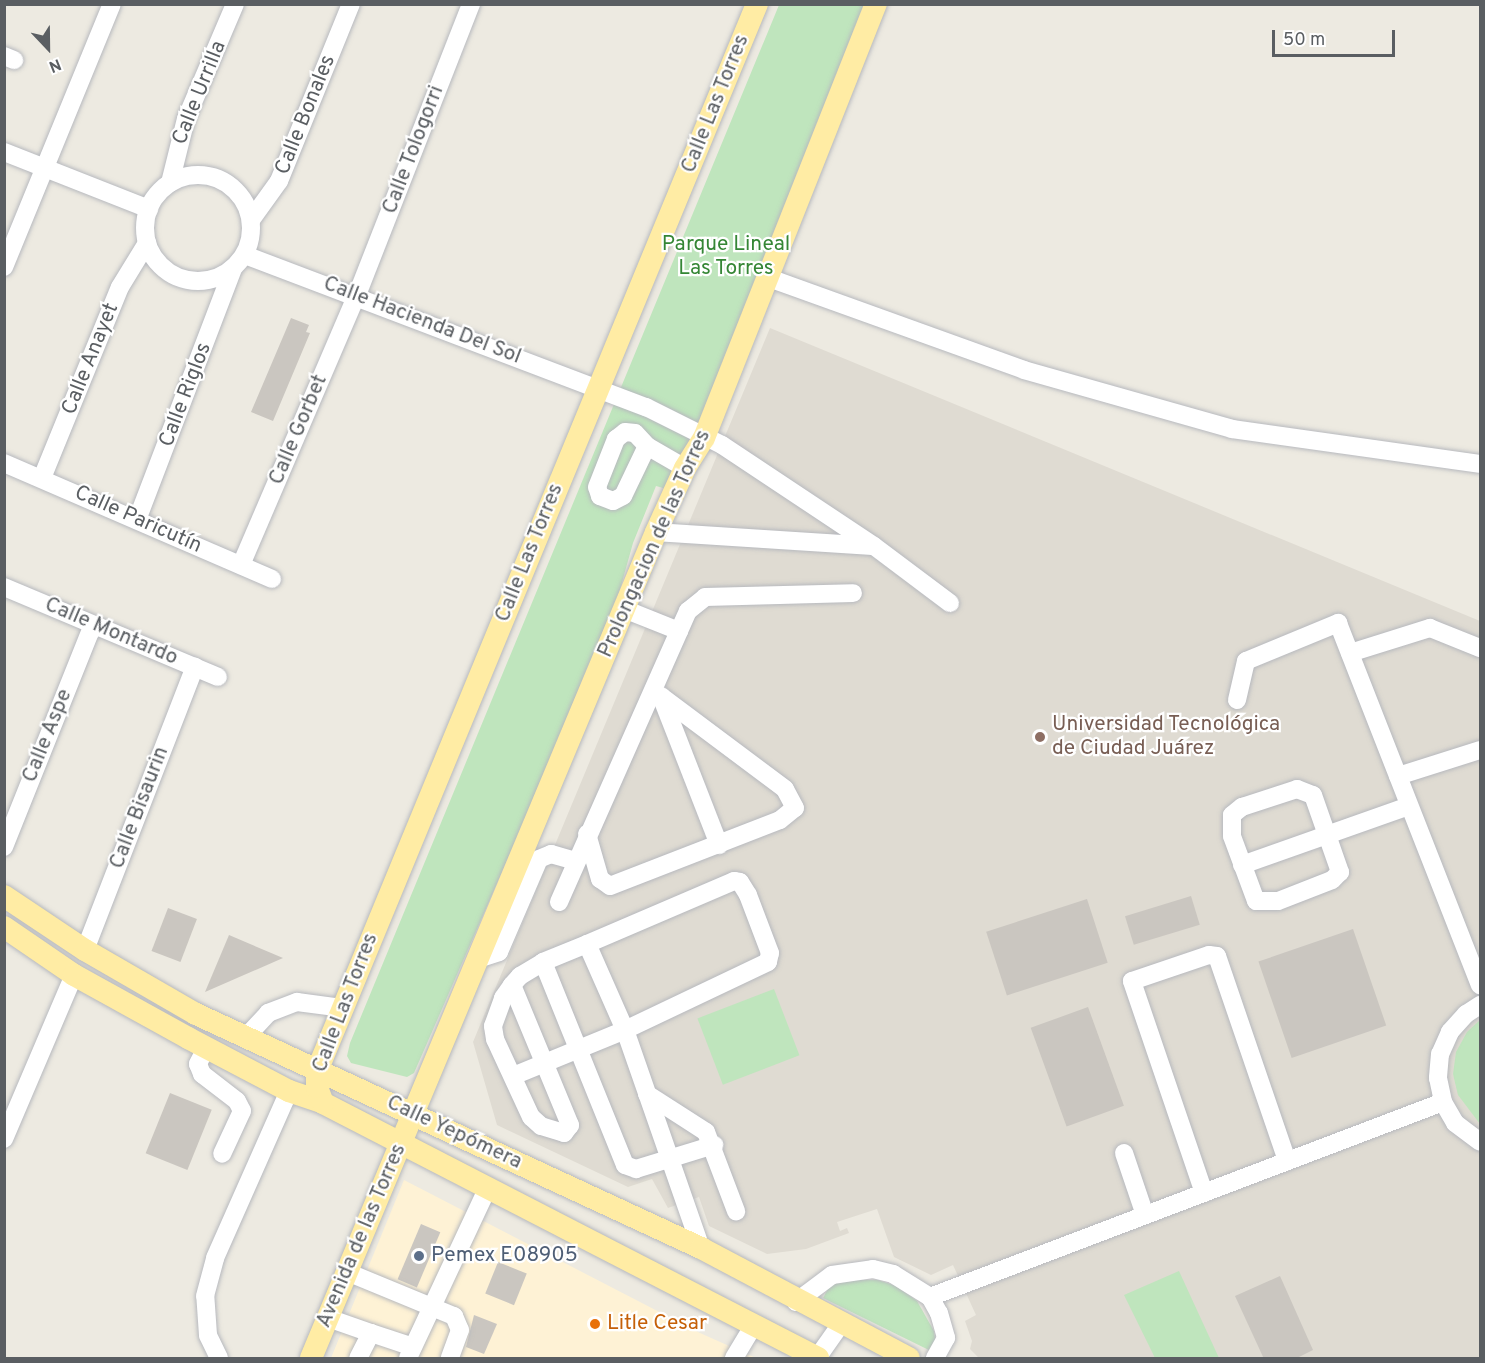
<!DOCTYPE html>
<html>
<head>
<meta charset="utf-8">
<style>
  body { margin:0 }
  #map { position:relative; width:1485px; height:1363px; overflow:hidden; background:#edeae1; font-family:Overpass,sans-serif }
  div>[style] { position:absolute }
  .commercial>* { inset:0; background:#fef2d5 }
  .education>* { inset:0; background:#dfdbd2 }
  .green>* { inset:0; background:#bfe5bd; transform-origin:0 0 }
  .building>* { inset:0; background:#cac6c0; transform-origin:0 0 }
  .roads { filter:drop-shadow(0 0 2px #b7b9be) drop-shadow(0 0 2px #b7b9be) }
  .minor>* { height:18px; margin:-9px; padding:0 9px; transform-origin:9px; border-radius:9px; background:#fff }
  .minor>.ring { margin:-9px; padding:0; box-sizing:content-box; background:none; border:18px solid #fff; border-radius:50% }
  .major>* { height:22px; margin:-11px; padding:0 11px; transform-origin:11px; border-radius:11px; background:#ffeca4 }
  .dots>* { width:16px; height:16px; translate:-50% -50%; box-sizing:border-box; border:3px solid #fff; border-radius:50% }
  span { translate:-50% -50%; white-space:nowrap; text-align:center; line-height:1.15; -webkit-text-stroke:4.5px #fff; paint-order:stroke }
  .street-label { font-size:21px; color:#5a5e62 }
  .park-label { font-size:21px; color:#358635 }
  .education-label { font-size:21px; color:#785e54 }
  .left { translate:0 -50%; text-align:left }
  .service-label { font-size:21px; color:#4e5e75 }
  .food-label { font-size:21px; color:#c56008 }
  .frame { position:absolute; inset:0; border:6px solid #5a5e62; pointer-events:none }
  .north { position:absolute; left:18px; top:18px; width:60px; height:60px; -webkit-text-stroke:4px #fff; paint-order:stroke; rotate:158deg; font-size:16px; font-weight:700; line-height:24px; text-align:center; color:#5a5e62 }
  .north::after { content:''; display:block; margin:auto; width:21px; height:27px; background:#5a5e62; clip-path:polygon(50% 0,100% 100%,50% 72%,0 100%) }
  .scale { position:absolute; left:1272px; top:30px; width:123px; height:27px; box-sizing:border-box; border:3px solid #5a5e62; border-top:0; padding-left:8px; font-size:18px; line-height:21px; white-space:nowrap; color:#5a5e62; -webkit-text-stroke:4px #fff; paint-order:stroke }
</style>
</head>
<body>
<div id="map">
  <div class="commercial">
    <i style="clip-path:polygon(404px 1180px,700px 1333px,756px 1358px,331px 1358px)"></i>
  </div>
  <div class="education">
    <i style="clip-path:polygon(770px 328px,1480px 621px,1480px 1358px,979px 1358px,970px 1349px,972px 1341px,965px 1321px,976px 1315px,953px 1265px,931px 1275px,894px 1257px,877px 1209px,837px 1222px,840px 1231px,847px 1228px,849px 1233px,806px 1249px,767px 1254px,709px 1226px,699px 1197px,668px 1208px,652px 1179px,628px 1187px,497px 1125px,473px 1042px)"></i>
  </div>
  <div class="green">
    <i style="clip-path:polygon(779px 5px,876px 5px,670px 490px,656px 486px,633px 543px,610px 625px,414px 1073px,407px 1077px,351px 1063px,347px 1056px,350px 1043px)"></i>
    <i style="left:774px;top:989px;width:71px;height:82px;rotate:69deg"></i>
    <i style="clip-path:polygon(1480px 1020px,1480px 1124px,1458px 1095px,1453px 1074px,1456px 1052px,1467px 1032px)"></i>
    <i style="clip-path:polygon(1179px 1271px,1219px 1358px,1155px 1358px,1124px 1295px)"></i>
    <i style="clip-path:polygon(848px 1280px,878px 1280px,896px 1286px,917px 1301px,934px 1331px,937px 1354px,823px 1298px,830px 1285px)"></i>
  </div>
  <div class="building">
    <i style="clip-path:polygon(291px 318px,309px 325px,306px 332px,310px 333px,273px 421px,251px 412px)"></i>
    <i style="left:1191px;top:896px;width:30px;height:69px;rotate:73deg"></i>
    <i style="left:1087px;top:899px;width:67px;height:106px;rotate:72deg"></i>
    <i style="left:168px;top:908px;width:31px;height:46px;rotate:21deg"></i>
    <i style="left:1353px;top:929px;width:102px;height:100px;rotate:71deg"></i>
    <i style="clip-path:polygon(229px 935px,283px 958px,205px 992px)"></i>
    <i style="left:1088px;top:1007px;width:105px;height:61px;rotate:70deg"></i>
    <i style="left:170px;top:1093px;width:45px;height:65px;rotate:22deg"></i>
    <i style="left:421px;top:1224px;width:21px;height:60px;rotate:23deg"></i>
    <i style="left:498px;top:1262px;width:31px;height:34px;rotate:22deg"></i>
    <i style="clip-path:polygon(1280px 1276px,1313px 1350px,1295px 1359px,1264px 1359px,1235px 1296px)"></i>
    <i style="clip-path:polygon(474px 1315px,497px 1324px,484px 1354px,466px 1347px)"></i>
  </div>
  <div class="roads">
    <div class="minor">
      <i style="left:4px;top:56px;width:11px;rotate:22deg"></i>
      <i style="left:4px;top:152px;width:156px;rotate:21.5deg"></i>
      <i class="ring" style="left:145px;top:175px;width:88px;height:88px"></i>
      <i style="left:170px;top:183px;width:66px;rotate:-76deg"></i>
      <i style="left:186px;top:119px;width:125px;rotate:-66.9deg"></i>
      <i style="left:251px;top:220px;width:48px;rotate:-54.3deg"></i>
      <i style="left:279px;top:181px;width:191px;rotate:-67.9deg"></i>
      <i style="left:245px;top:255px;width:429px;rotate:20.8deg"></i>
      <i style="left:646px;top:407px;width:85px;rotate:26.6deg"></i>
      <i style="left:722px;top:445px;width:182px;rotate:33.6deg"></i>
      <i style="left:874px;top:546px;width:95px;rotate:36.9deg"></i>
      <i style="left:4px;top:267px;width:284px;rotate:-67.7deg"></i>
      <i style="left:769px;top:278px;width:271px;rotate:19.8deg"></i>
      <i style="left:1024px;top:370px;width:216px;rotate:15.8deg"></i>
      <i style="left:1232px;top:429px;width:250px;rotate:8deg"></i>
      <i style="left:625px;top:432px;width:10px;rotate:6deg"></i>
      <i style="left:635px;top:433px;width:18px;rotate:47deg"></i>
      <i style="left:647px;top:446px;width:55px;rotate:115.6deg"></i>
      <i style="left:623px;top:496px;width:11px;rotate:153deg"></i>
      <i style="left:613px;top:501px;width:14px;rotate:-159deg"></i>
      <i style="left:600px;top:496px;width:9px;rotate:-108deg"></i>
      <i style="left:597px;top:487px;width:52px;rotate:-68.4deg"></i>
      <i style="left:616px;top:439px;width:11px;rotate:-38deg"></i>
      <i style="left:647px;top:446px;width:44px;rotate:30.1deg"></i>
      <i style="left:4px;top:463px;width:292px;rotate:23.4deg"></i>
      <i style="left:42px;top:478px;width:206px;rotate:-67.8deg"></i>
      <i style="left:120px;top:287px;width:52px;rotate:-58.5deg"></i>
      <i style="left:137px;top:520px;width:269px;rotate:-69.1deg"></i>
      <i style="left:656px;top:532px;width:216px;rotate:3.7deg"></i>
      <i style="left:241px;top:565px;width:294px;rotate:-66.8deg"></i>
      <i style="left:357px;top:295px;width:313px;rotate:-68.6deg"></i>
      <i style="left:4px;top:587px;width:232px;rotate:22.8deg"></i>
      <i style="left:679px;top:631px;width:22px;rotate:-66deg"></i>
      <i style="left:688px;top:611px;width:22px;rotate:-39deg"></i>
      <i style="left:705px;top:597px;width:148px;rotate:-1.5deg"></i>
      <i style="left:1350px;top:653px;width:84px;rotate:-17.4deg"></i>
      <i style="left:1430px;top:628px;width:54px;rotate:21.8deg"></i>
      <i style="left:661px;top:696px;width:160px;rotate:68.7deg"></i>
      <i style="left:1237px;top:700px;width:40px;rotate:-77deg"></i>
      <i style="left:1246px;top:661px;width:100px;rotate:-22.4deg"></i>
      <i style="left:1338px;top:623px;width:389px;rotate:68.6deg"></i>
      <i style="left:1398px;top:776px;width:86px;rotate:-17.6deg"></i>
      <i style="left:1297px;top:789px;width:17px;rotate:21deg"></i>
      <i style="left:1313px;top:795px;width:82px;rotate:70.7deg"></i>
      <i style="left:1340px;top:872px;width:11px;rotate:135deg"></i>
      <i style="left:1332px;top:880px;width:58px;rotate:158.7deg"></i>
      <i style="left:1278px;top:901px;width:22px;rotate:180deg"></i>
      <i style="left:1256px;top:901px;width:69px;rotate:-110.3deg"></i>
      <i style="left:1232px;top:836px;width:21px;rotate:-90deg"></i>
      <i style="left:1232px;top:815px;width:13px;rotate:-39deg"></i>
      <i style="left:1242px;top:807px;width:58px;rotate:-18.1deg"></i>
      <i style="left:587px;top:834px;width:47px;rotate:73.9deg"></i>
      <i style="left:600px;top:879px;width:12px;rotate:35deg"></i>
      <i style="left:610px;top:886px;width:182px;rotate:-21.2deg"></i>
      <i style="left:780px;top:820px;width:19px;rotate:-39deg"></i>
      <i style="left:795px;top:808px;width:21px;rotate:-118deg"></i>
      <i style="left:785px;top:789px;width:154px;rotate:-143.2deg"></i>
      <i style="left:4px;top:847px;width:239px;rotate:-68.2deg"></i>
      <i style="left:1242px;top:865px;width:177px;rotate:-19.5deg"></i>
      <i style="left:734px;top:881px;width:6px;rotate:9deg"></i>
      <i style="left:740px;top:882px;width:15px;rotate:58deg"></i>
      <i style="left:748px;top:895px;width:62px;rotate:69.2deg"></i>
      <i style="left:770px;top:953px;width:9px;rotate:103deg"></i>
      <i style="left:768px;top:962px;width:158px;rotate:154.6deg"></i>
      <i style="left:625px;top:1030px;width:94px;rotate:-113.8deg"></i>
      <i style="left:587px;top:944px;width:160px;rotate:-23.2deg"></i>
      <i style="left:559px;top:902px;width:296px;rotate:-66.1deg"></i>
      <i style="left:679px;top:631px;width:59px;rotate:-158.2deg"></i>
      <i style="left:587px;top:944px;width:48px;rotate:157.8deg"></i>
      <i style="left:543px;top:962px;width:219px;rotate:68deg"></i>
      <i style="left:625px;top:1165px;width:12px;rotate:20deg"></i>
      <i style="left:636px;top:1169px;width:82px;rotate:-17.1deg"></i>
      <i style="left:85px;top:950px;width:304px;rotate:-68.8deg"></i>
      <i style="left:478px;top:959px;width:22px;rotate:-18deg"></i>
      <i style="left:499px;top:952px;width:101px;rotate:-66.7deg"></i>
      <i style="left:539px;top:859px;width:13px;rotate:-23deg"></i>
      <i style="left:551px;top:854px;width:26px;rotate:16deg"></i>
      <i style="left:512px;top:985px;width:152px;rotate:67.5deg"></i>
      <i style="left:570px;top:1125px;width:10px;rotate:127deg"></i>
      <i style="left:564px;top:1133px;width:24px;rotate:-163deg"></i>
      <i style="left:541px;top:1126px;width:13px;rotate:-138deg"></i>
      <i style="left:531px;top:1117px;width:86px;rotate:-114.8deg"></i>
      <i style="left:495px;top:1039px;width:13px;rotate:-99deg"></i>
      <i style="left:493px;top:1026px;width:30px;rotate:-70deg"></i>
      <i style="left:503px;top:998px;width:16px;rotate:-55deg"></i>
      <i style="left:512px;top:985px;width:12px;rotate:-48deg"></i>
      <i style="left:520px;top:976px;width:27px;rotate:-31deg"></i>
      <i style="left:1480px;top:1005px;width:17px;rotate:147deg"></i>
      <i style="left:1466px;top:1014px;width:24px;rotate:132deg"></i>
      <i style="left:1450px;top:1032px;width:24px;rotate:114deg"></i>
      <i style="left:1440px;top:1054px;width:24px;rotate:95deg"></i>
      <i style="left:1438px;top:1078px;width:25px;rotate:78deg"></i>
      <i style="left:1443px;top:1102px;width:24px;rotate:60deg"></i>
      <i style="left:1455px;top:1123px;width:31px;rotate:37deg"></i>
      <i style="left:246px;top:1037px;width:33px;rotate:-47deg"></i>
      <i style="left:268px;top:1013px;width:31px;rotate:-21deg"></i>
      <i style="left:297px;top:1002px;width:45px;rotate:7.6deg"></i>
      <i style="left:206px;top:1048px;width:18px;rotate:117deg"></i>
      <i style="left:198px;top:1064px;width:11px;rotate:68deg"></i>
      <i style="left:202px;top:1074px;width:44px;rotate:37.6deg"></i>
      <i style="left:237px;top:1101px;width:11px;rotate:63deg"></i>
      <i style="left:242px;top:1111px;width:47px;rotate:114.9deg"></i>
      <i style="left:513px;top:1076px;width:121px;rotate:-22.3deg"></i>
      <i style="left:625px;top:1030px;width:231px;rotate:70.8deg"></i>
      <i style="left:647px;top:1094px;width:70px;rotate:32.8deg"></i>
      <i style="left:706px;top:1132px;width:85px;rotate:69.2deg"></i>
      <i style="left:4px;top:1139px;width:178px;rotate:-66.9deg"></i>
      <i style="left:1124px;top:1153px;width:65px;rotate:71.3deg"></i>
      <i style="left:1204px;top:1193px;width:224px;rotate:-108.8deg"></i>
      <i style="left:1132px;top:981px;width:81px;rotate:-18.7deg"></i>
      <i style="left:1209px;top:955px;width:8px;rotate:7deg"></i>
      <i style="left:1217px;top:956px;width:217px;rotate:71.1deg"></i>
      <i style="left:347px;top:1272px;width:116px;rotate:22.4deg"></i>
      <i style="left:454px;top:1316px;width:15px;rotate:67deg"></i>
      <i style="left:460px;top:1330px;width:30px;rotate:110deg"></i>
      <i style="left:930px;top:1297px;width:549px;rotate:-20.81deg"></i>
      <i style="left:796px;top:1302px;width:45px;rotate:-36.9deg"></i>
      <i style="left:832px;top:1275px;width:41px;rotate:-8.3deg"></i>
      <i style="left:873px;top:1269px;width:21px;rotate:14deg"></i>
      <i style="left:893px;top:1274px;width:44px;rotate:31.9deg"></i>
      <i style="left:930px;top:1297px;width:18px;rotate:61deg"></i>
      <i style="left:939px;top:1313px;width:26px;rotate:74deg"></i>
      <i style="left:946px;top:1338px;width:23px;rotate:119deg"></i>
      <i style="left:328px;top:1318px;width:46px;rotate:19.2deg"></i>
      <i style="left:371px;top:1333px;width:28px;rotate:117deg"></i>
      <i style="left:371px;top:1333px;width:44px;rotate:18.4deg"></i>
      <i style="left:219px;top:1358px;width:25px;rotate:-116deg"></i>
      <i style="left:208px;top:1335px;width:39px;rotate:-94deg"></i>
      <i style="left:205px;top:1296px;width:39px;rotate:-75deg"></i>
      <i style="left:215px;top:1258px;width:183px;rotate:-66.1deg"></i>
      <i style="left:408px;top:1358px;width:187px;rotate:-64.9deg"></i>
      <i style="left:734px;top:1358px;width:39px;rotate:-59deg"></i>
      <i style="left:817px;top:1358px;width:42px;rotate:-54.8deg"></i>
    </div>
    <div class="major">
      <i style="left:4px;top:896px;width:97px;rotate:33.7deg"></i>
      <i style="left:85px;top:950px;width:128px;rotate:30deg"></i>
      <i style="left:196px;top:1014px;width:557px;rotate:24.86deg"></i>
      <i style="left:701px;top:1248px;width:235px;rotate:27.9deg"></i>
      <i style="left:4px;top:927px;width:85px;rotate:34.4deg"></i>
      <i style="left:74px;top:975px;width:130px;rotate:28.9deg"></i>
      <i style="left:188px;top:1038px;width:114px;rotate:27.7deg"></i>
      <i style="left:289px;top:1091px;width:36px;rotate:19deg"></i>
      <i style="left:323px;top:1103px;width:557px;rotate:27.26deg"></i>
      <i style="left:323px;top:1103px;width:17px;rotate:-111deg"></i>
      <i style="left:317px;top:1087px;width:16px;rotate:-90deg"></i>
      <i style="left:317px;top:1071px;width:1154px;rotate:-67.59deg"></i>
      <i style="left:311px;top:1358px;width:895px;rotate:-67.33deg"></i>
      <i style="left:656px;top:532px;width:70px;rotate:-65.6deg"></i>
      <i style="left:685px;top:468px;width:36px;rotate:-58deg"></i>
      <i style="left:704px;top:438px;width:467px;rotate:-68.4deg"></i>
    </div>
  </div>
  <div class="dots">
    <i style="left:1040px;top:737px;background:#8d6e63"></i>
    <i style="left:419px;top:1256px;background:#5c6f8a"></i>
    <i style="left:595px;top:1324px;background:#e8710a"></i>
  </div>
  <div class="street-label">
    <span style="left:200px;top:93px;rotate:-68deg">Calle Urrilla</span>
    <span style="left:716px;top:104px;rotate:-68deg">Calle Las Torres</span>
    <span style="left:306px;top:115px;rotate:-68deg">Calle Bonales</span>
    <span style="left:414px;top:150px;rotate:-69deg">Calle Tologorri</span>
    <span style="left:422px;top:321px;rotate:21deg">Calle Hacienda Del Sol</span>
    <span style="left:91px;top:359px;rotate:-68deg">Calle Anayet</span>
    <span style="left:186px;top:395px;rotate:-69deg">Calle Riglos</span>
    <span style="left:299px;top:430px;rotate:-67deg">Calle Gorbet</span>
    <span style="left:138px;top:520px;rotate:24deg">Calle Paricutín</span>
    <span style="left:655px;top:544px;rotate:-66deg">Prolongacion de las Torres</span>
    <span style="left:530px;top:553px;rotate:-68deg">Calle Las Torres</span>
    <span style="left:111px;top:632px;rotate:23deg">Calle Montardo</span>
    <span style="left:48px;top:736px;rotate:-68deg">Calle Aspe</span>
    <span style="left:140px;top:808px;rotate:-69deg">Calle Bisaurin</span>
    <span style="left:346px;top:1003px;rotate:-69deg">Calle Las Torres</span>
    <span style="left:454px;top:1133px;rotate:25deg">Calle Yepómera</span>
    <span style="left:362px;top:1236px;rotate:-67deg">Avenida de las Torres</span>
  </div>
  <div class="park-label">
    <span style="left:726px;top:257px">Parque Lineal<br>Las Torres</span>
  </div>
  <div class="education-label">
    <span class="left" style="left:1052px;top:737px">Universidad Tecnológica<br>de Ciudad Juárez</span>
  </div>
  <div class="service-label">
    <span class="left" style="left:431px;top:1256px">Pemex E08905</span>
  </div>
  <div class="food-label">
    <span class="left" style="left:607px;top:1324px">Litle Cesar</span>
  </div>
  <div class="frame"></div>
  <div class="north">N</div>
  <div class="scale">50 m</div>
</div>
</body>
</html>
